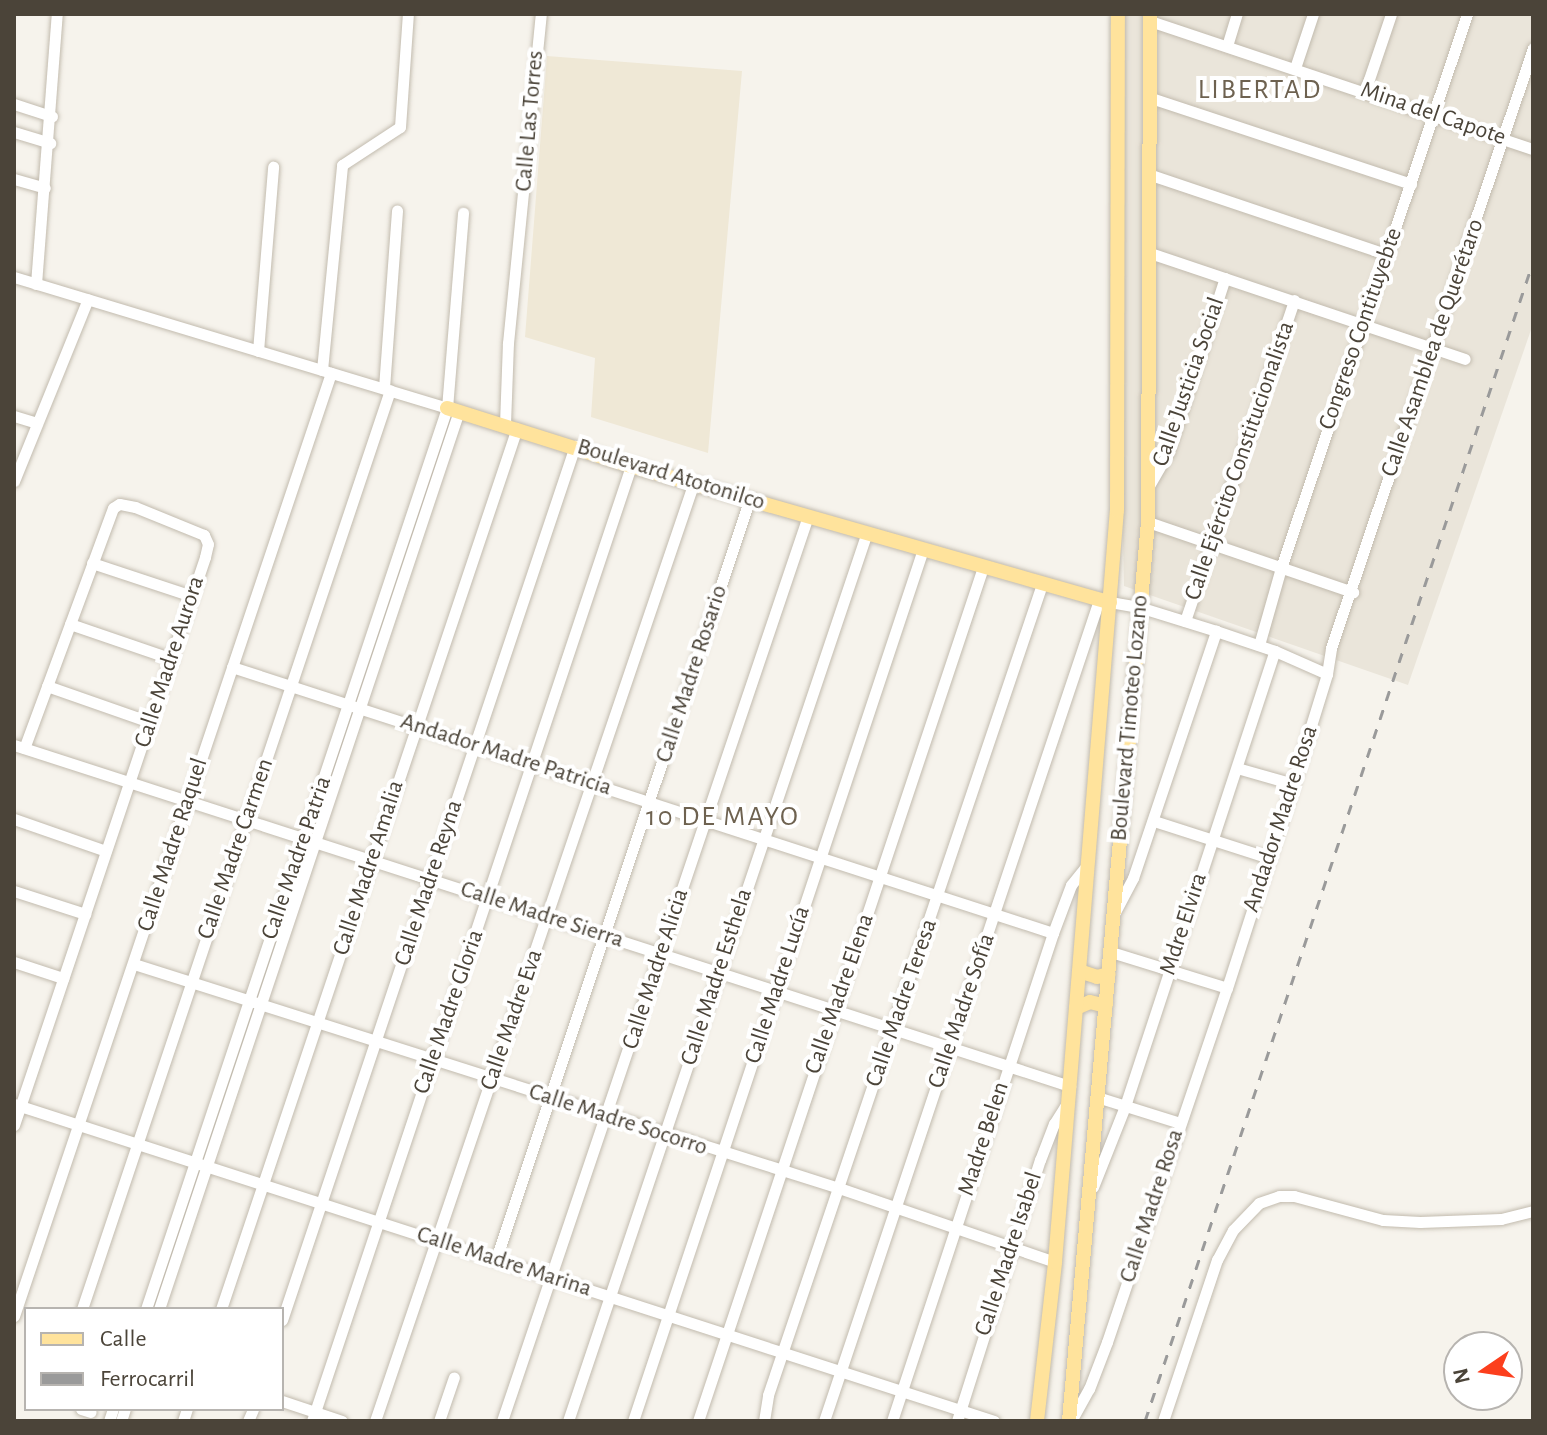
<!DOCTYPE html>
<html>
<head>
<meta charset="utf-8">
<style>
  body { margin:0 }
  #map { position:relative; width:1547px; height:1435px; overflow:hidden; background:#f6f3ec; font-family:"Alegreya Sans",sans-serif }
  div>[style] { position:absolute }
  .residential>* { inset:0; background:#eae5da }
  .education>* { inset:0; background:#efe8d6 }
  .roads { filter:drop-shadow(0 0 2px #c2bbae) drop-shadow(0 0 2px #c2bbae) }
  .minor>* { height:11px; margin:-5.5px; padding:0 5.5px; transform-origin:5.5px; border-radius:5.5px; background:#fff }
  .major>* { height:14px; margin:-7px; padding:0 7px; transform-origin:7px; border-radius:7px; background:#ffe39c }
  .rail>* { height:3px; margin-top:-1.5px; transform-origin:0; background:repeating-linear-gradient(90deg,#9a9a9a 0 10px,transparent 0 20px) }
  span { translate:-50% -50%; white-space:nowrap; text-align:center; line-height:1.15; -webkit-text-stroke:8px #fff; paint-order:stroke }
  .street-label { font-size:24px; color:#4b4439 }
  .quarter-label { font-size:28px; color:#6e6250; letter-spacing:2px }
  .frame { position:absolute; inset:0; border:16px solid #4b4439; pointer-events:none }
  .legend { position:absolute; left:24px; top:1307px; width:260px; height:104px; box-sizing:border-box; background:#fff; border:2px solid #b7b4b0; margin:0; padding:10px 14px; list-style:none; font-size:24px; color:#4b4439 }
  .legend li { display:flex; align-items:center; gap:16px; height:40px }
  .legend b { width:40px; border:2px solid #b7b4b0 }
  .north { position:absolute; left:1443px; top:1331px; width:80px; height:80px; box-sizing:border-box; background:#fff; border:2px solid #b7b4b0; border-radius:50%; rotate:257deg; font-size:22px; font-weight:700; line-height:32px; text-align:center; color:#4b4439 }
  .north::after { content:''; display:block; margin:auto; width:28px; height:36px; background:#fc3f1d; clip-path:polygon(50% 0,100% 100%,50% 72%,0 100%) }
</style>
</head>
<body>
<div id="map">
  <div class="residential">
    <i style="clip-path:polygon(1112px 14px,1533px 14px,1533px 324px,1408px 685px,1124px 586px)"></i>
  </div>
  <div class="education">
    <i style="clip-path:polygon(547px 56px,742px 71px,708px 453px,591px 417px,595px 358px,525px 337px)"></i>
  </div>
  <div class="roads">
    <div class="minor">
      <i style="left:1150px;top:21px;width:404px;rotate:18.5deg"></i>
      <i style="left:1227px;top:46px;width:34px;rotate:-73deg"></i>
      <i style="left:1295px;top:68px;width:57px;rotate:-71.6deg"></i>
      <i style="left:1365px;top:91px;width:81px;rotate:-71.3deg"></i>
      <i style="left:1151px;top:98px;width:274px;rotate:18.3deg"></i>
      <i style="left:14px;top:104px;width:40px;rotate:18deg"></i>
      <i style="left:14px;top:132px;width:38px;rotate:17deg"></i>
      <i style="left:1151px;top:175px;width:248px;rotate:18.6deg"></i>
      <i style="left:14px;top:179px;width:32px;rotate:16deg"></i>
      <i style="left:1150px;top:253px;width:332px;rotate:18.6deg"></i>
      <i style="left:14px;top:277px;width:452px;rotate:16.8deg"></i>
      <i style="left:36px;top:284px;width:271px;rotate:-85.6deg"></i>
      <i style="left:258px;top:351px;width:185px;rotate:-85.3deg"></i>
      <i style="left:322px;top:370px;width:206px;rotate:-84.4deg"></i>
      <i style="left:342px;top:165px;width:69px;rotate:-33.2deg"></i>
      <i style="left:400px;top:127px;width:113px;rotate:-86deg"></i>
      <i style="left:384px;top:388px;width:178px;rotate:-85.8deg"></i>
      <i style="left:14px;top:416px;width:24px;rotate:17deg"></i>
      <i style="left:505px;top:424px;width:81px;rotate:-87.9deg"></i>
      <i style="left:508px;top:343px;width:331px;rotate:-84.3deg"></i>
      <i style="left:14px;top:481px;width:196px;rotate:-67.9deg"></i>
      <i style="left:1150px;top:484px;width:36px;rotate:-60deg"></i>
      <i style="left:1168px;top:453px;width:184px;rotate:-72deg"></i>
      <i style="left:1148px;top:522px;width:217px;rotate:18.9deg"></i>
      <i style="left:92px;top:563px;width:105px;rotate:18.3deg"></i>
      <i style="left:1110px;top:602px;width:29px;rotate:10deg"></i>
      <i style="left:1139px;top:607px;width:81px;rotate:17.3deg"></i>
      <i style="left:1216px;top:631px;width:62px;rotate:18.7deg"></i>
      <i style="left:1275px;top:651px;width:57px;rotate:23.9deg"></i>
      <i style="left:1185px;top:621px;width:339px;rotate:-71.2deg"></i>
      <i style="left:70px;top:624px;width:108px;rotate:18.9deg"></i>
      <i style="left:1259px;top:645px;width:80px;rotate:-74.1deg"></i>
      <i style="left:1281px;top:568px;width:584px;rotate:-71.44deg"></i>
      <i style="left:232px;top:667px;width:863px;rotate:17.95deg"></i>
      <i style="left:47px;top:686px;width:109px;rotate:19.3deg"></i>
      <i style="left:14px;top:745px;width:1110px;rotate:17.9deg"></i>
      <i style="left:1237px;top:768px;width:58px;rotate:15.9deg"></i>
      <i style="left:14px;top:819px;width:97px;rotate:19.2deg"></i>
      <i style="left:1154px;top:821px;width:121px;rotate:17.8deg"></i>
      <i style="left:14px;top:891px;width:75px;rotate:17.9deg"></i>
      <i style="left:1114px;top:914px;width:41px;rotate:-62.2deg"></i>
      <i style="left:1133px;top:878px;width:261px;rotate:-71.4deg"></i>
      <i style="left:1111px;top:952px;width:121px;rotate:17.2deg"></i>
      <i style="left:14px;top:962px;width:52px;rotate:18.1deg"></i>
      <i style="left:134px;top:964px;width:740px;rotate:17.63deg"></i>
      <i style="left:839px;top:1188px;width:228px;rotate:18.9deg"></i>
      <i style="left:1097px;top:1097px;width:87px;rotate:17.4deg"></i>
      <i style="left:14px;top:1104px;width:1030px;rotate:17.92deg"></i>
      <i style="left:14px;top:1125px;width:599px;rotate:-71.41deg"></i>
      <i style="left:205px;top:557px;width:13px;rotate:-77deg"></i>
      <i style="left:208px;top:544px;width:10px;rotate:-114deg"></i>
      <i style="left:204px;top:535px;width:74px;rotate:-157.9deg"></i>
      <i style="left:135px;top:507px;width:16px;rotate:-169deg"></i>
      <i style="left:119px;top:504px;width:7px;rotate:146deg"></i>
      <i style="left:113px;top:508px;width:256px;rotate:110.3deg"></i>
      <i style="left:1093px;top:1187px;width:87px;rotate:-68.4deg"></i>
      <i style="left:1125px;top:1106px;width:479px;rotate:-71.8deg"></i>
      <i style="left:496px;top:1259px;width:802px;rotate:-71.54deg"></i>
      <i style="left:82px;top:1309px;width:969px;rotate:-71.47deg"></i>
      <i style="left:146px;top:1309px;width:950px;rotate:-71.53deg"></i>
      <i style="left:447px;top:408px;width:196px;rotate:-85.3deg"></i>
      <i style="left:159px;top:1309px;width:947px;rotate:-71.53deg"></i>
      <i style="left:221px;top:1309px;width:929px;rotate:-71.43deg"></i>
      <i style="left:14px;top:1316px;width:995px;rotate:-71.42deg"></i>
      <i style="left:282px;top:1320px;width:922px;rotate:-71.47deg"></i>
      <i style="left:282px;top:1401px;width:63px;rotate:18.4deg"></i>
      <i style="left:81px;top:1409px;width:10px;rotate:17deg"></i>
      <i style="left:109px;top:1421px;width:13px;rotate:-72deg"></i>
      <i style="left:121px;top:1421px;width:13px;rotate:-72deg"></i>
      <i style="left:183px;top:1421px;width:13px;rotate:-72deg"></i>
      <i style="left:248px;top:1421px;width:13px;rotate:-67deg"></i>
      <i style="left:312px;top:1421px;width:1007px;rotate:-71.53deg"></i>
      <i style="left:375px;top:1421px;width:992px;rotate:-71.24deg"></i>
      <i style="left:439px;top:1421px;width:46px;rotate:-71.2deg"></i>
      <i style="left:502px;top:1421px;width:955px;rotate:-71.32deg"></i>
      <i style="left:568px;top:1421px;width:938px;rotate:-71.41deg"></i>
      <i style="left:633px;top:1421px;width:919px;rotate:-71.6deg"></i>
      <i style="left:698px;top:1421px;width:900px;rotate:-71.54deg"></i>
      <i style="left:764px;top:1421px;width:26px;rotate:-81deg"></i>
      <i style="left:768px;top:1395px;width:856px;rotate:-71.33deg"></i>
      <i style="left:824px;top:1421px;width:866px;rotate:-71.48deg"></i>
      <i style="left:892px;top:1421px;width:514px;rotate:-71.74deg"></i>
      <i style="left:1053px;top:933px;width:51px;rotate:-69.4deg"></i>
      <i style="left:1071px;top:885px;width:27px;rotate:-51deg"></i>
      <i style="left:957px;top:1421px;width:274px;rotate:-72.4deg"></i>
      <i style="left:1040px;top:1160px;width:39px;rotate:-69deg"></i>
      <i style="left:1054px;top:1124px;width:26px;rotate:-58deg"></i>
      <i style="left:1071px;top:1421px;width:37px;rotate:-61deg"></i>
      <i style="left:1089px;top:1389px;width:50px;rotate:-69deg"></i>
      <i style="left:1107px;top:1342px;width:374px;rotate:-71.3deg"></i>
      <i style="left:1227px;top:988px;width:214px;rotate:-72.1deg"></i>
      <i style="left:1293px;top:784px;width:115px;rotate:-72.8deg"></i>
      <i style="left:1327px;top:674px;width:26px;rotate:-81deg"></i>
      <i style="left:1331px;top:648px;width:633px;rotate:-71.39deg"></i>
      <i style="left:1163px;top:1421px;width:170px;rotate:-71.5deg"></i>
      <i style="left:1217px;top:1260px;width:34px;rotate:-62deg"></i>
      <i style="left:1233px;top:1230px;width:37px;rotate:-46deg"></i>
      <i style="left:1259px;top:1203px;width:21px;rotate:-19deg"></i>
      <i style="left:1279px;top:1196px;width:15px"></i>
      <i style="left:1294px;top:1196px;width:92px;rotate:15.1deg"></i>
      <i style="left:1383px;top:1220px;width:37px;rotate:3deg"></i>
      <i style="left:1420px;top:1222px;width:81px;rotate:-2.1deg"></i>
      <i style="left:1501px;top:1219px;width:33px;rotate:-14deg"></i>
    </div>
    <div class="major">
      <i style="left:447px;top:408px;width:193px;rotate:17.5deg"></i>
      <i style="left:631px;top:466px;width:498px;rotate:15.9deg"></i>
      <i style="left:1079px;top:971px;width:19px;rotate:18deg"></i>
      <i style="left:1097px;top:977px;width:12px;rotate:-14deg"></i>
      <i style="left:1076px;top:1008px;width:15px;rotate:-23deg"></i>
      <i style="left:1090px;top:1002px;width:16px;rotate:14deg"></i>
      <i style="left:1037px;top:1421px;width:160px;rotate:-83.5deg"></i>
      <i style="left:1055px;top:1262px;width:755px;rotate:-85.29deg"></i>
      <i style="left:1117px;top:510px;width:496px;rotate:-89.9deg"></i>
      <i style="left:1069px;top:1421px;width:902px;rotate:-84.98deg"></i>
      <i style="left:1148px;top:522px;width:508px;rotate:-89.77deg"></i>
    </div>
  </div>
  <div class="rail">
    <i style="left:1145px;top:1421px;width:1222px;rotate:-71.49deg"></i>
  </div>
  <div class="street-label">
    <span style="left:1433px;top:114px;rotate:19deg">Mina del Capote</span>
    <span style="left:530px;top:121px;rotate:-85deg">Calle Las Torres</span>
    <span style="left:1361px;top:329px;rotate:-71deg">Congreso Contituyebte</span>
    <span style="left:1433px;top:348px;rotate:-71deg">Calle Asamblea de Querétaro</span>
    <span style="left:1189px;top:382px;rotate:-71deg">Calle Justicia Social</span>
    <span style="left:1240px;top:461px;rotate:-71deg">Calle Ejército Constitucionalista</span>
    <span style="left:671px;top:475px;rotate:17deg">Boulevard Atotonilco</span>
    <span style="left:170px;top:662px;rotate:-72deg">Calle Madre Aurora</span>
    <span style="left:692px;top:674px;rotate:-72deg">Calle Madre Rosario</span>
    <span style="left:1130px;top:718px;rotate:-85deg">Boulevard Timoteo Lozano</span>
    <span style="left:506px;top:755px;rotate:18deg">Andador Madre Patricia</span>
    <span style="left:1281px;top:819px;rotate:-72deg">Andador Madre Rosa</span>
    <span style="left:173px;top:845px;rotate:-72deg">Calle Madre Raquel</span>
    <span style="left:236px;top:849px;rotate:-71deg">Calle Madre Carmen</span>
    <span style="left:297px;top:858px;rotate:-71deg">Calle Madre Patria</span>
    <span style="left:369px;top:868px;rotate:-72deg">Calle Madre Amalia</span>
    <span style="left:429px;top:883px;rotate:-72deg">Calle Madre Reyna</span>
    <span style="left:542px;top:915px;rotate:18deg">Calle Madre Sierra</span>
    <span style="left:1184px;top:924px;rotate:-72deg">Mdre Elvira</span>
    <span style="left:656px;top:969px;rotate:-72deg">Calle Madre Alicia</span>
    <span style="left:717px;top:977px;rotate:-72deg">Calle Madre Esthela</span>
    <span style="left:778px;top:985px;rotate:-72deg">Calle Madre Lucía</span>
    <span style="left:840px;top:994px;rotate:-71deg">Calle Madre Elena</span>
    <span style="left:902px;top:1003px;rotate:-71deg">Calle Madre Teresa</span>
    <span style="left:962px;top:1011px;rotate:-71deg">Calle Madre Sofía</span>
    <span style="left:449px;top:1012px;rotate:-71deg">Calle Madre Gloria</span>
    <span style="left:512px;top:1020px;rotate:-71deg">Calle Madre Eva</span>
    <span style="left:618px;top:1120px;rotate:18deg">Calle Madre Socorro</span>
    <span style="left:984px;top:1139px;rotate:-72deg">Madre Belen</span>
    <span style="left:1152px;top:1206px;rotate:-72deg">Calle Madre Rosa</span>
    <span style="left:1009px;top:1254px;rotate:-72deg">Calle Madre Isabel</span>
    <span style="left:504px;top:1262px;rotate:18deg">Calle Madre Marina</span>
  </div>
  <div class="quarter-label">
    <span style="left:1260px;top:90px">LIBERTAD</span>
    <span style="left:723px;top:817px">10 DE MAYO</span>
  </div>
  <div class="frame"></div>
  <ul class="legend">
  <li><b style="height:10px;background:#ffe39c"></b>Calle</li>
  <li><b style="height:10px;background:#9a9a9a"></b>Ferrocarril</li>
  </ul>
  <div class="north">N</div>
</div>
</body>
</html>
